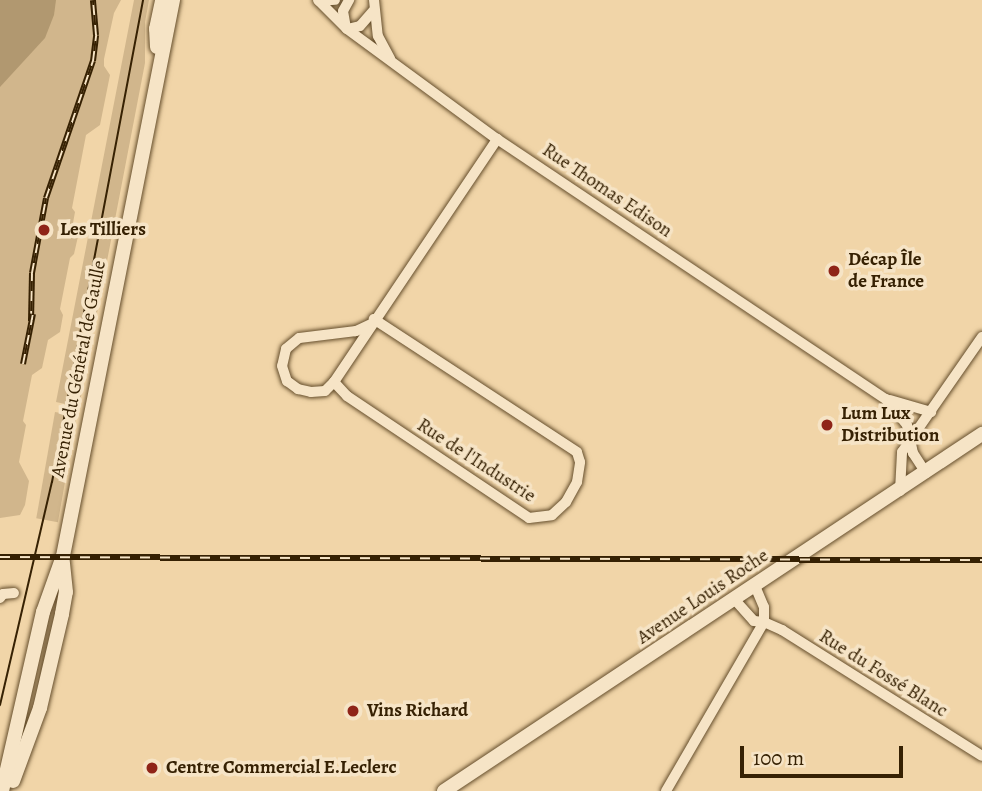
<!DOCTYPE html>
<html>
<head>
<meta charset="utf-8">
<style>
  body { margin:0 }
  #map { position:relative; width:982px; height:791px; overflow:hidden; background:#f1d5a8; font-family:Alegreya,serif }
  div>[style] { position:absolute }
  .green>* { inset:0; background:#d1b68c; transform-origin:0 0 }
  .water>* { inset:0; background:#b19870 }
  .roads { filter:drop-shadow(0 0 2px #654e2c) drop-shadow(0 0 2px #654e2c) }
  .minor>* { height:10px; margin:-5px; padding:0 5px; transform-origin:5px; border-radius:5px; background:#f6e4c6 }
  .secondary>* { height:14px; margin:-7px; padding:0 7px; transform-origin:7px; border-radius:7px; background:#f6e4c6 }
  .tram>* { height:2px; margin:-1px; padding:0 1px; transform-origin:1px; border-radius:1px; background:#362103 }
  .rail>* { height:6px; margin-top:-3px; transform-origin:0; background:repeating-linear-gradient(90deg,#f6e4c6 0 10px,#362103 0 20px); box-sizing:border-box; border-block:2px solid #362103 }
  .dots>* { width:19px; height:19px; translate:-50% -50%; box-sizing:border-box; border:4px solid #f6e4c6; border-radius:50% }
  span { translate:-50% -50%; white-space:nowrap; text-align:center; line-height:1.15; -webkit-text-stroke:7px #f6e4c6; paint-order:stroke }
  .street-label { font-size:19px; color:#362103 }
  .poi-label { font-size:19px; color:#362103; font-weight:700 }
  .left { translate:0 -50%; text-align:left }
  .scale { position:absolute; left:740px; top:746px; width:163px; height:32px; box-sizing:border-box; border:4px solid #362103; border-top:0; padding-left:9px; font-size:21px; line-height:24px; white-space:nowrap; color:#362103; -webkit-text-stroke:5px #f6e4c6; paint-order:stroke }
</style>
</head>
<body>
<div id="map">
  <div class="green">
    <i style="clip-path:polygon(0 0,121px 0,114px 13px,104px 59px,104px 66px,110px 75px,100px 125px,86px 135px,72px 208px,75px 212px,73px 223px,79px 232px,74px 254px,70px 258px,60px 309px,63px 315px,60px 332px,48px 340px,42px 368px,32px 375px,23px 421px,26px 425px,19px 462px,29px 481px,25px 505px,20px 515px,0 518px)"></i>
    <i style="clip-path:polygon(134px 0,149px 0,145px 22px,145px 63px,79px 407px,56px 402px)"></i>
    <i style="left:55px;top:412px;width:22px;height:108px;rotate:10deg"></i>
    <i style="left:50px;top:608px;width:6px;height:106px;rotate:9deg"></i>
  </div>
  <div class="water">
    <i style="clip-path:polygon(0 0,56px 0,54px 15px,45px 38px,0 87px)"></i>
  </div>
  <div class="roads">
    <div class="minor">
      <i style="left:318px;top:0;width:41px;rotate:45deg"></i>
      <i style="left:347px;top:29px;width:186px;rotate:36.3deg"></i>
      <i style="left:497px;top:139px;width:468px;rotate:33.8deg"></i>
      <i style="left:886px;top:399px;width:33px;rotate:51deg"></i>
      <i style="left:907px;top:425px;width:29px;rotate:78deg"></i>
      <i style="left:913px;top:453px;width:24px;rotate:57deg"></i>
      <i style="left:374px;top:0;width:36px;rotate:84deg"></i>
      <i style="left:378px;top:36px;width:26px;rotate:62deg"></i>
      <i style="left:319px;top:1px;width:16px;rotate:-4deg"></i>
      <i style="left:346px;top:28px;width:17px;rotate:-100deg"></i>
      <i style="left:343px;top:11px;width:13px;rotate:-61deg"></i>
      <i style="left:347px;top:29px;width:13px;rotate:-13deg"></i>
      <i style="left:360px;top:26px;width:20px;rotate:-49deg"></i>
      <i style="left:371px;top:324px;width:17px;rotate:155deg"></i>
      <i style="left:356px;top:331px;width:57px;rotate:173deg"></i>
      <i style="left:299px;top:338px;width:17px;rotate:140deg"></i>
      <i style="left:286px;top:349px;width:17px;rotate:103deg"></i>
      <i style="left:282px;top:366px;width:16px;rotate:72deg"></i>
      <i style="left:287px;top:381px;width:14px;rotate:36deg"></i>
      <i style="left:298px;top:389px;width:13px;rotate:13deg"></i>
      <i style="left:311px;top:392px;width:14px;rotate:-4deg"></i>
      <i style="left:325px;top:391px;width:13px;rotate:-45deg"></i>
      <i style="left:334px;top:382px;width:293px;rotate:-56.1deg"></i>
      <i style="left:334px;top:382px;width:19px;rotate:47deg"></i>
      <i style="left:347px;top:396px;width:219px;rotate:33.8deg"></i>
      <i style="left:529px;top:518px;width:23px;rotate:-7deg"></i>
      <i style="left:552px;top:515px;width:19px;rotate:-43deg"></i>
      <i style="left:566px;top:502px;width:23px;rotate:-61deg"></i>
      <i style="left:577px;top:482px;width:20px;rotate:-81deg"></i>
      <i style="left:580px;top:462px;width:10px;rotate:-107deg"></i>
      <i style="left:577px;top:452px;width:243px;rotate:-146.8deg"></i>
      <i style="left:890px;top:400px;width:43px;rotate:16.3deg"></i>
      <i style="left:900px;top:491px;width:39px;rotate:-87deg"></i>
      <i style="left:902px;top:452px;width:140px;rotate:-55.2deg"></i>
      <i style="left:755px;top:586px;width:23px;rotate:67deg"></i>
      <i style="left:764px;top:607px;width:15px;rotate:90deg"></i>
      <i style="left:0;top:598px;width:5px;rotate:-53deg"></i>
      <i style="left:3px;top:594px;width:11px;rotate:-5deg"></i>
      <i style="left:735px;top:600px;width:28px;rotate:48deg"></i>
      <i style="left:754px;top:621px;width:10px;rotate:6deg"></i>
      <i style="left:764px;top:622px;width:20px;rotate:24deg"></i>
      <i style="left:782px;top:630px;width:236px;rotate:32.2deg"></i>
      <i style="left:666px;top:791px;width:195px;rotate:-59.9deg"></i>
    </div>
    <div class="secondary">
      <i style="left:157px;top:47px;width:18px;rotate:-93deg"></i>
      <i style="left:156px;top:29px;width:30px;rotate:-78deg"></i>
      <i style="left:13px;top:781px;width:78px;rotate:-69.7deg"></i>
      <i style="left:40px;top:708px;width:97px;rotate:-76.8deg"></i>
      <i style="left:62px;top:614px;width:22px;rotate:-80deg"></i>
      <i style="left:66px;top:592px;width:31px;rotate:-96deg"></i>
      <i style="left:2px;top:791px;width:184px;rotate:-77.1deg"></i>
      <i style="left:43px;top:612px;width:59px;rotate:-70.3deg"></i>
      <i style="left:63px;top:556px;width:567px;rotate:-78.81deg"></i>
      <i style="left:444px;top:791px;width:646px;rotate:-33.57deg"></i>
    </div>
  </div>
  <div class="tram">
    <i style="left:0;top:705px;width:229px;rotate:-76.9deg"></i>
    <i style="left:52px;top:482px;width:491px;rotate:-79.3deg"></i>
  </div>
  <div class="rail">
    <i style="left:31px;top:321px;width:48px;rotate:-88.8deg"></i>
    <i style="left:32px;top:273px;width:76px;rotate:-79.4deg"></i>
    <i style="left:46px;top:198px;width:145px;rotate:-71.1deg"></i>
    <i style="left:93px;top:61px;width:26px;rotate:-83deg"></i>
    <i style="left:96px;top:35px;width:35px;rotate:-95deg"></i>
    <i style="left:23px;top:364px;width:51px;rotate:-78.7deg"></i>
    <i style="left:0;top:557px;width:982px;rotate:0.18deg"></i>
  </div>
  <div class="dots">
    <i style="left:44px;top:230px;background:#8f2418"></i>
    <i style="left:834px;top:271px;background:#8f2418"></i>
    <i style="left:827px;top:425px;background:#8f2418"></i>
    <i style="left:353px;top:711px;background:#8f2418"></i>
    <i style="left:152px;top:768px;background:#8f2418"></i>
  </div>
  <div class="street-label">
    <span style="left:607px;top:191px;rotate:34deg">Rue Thomas Edison</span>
    <span style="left:79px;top:369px;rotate:-79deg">Avenue du Général de Gaulle</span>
    <span style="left:476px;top:461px;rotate:33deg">Rue de l'Industrie</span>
    <span style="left:703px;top:597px;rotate:-34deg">Avenue Louis Roche</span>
    <span style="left:883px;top:674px;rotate:32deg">Rue du Fossé Blanc</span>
  </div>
  <div class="poi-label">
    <span class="left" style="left:60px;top:230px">Les Tilliers</span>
    <span class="left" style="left:848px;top:271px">Décap Île<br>de France</span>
    <span class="left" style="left:841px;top:425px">Lum Lux<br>Distribution</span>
    <span class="left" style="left:367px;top:711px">Vins Richard</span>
    <span class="left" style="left:166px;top:768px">Centre Commercial E.Leclerc</span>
  </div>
  <div class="scale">100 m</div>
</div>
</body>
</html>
